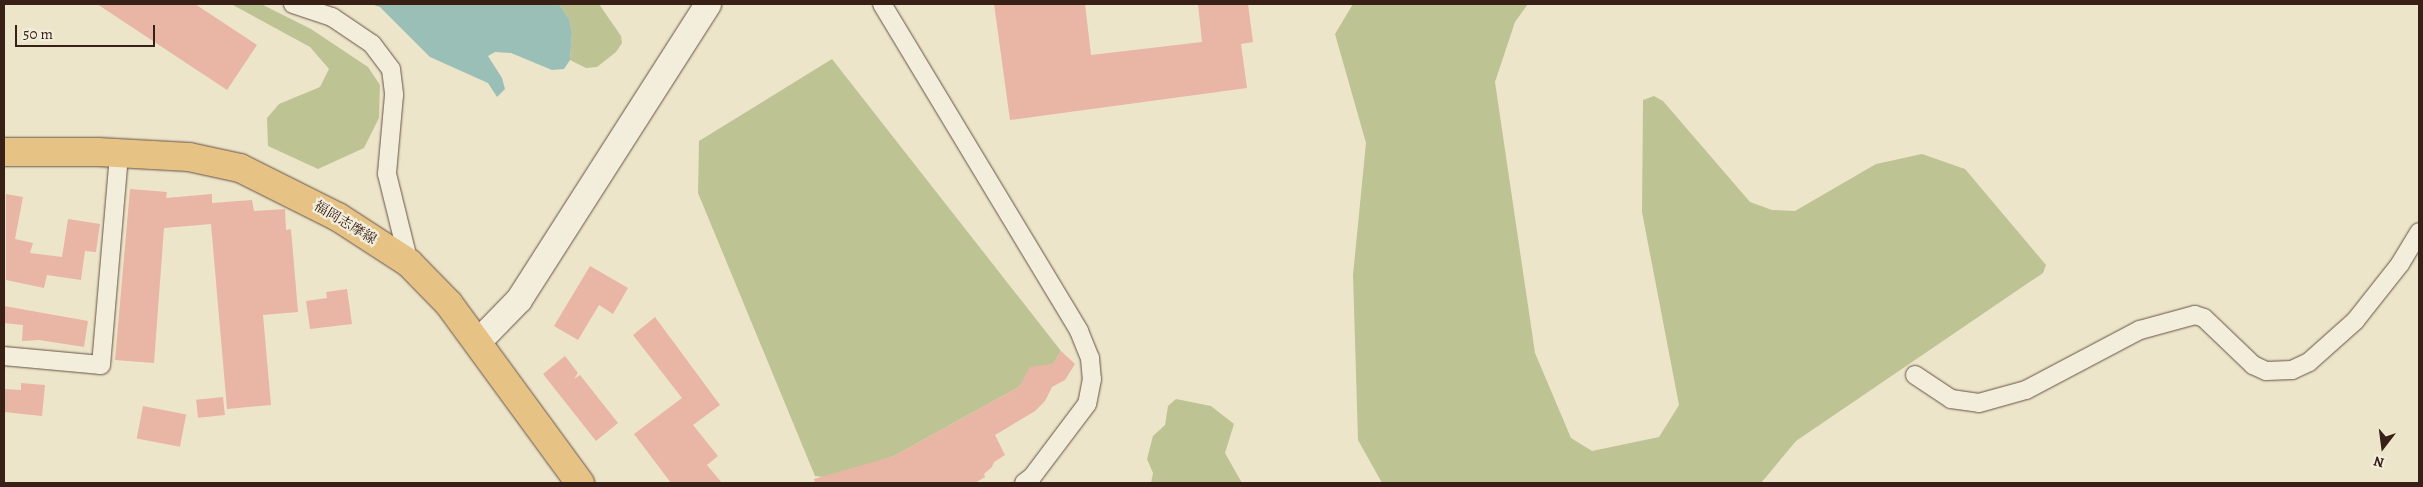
<!DOCTYPE html>
<html>
<head>
<meta charset="utf-8">
<style>
  body { margin:0 }
  #map { position:relative; width:2423px; height:487px; overflow:hidden; background:#ede5c9; font-family:Alegreya,"Noto Serif JP",serif }
  div>[style] { position:absolute }
  .green>* { inset:0; background:#bec393 }
  .water>* { inset:0; background:#99bfb6 }
  .building>* { inset:0; background:#e9b5a5; transform-origin:0 0 }
  .roads { filter:drop-shadow(0 0 1px #665144) drop-shadow(0 0 1px #665144) }
  .street>* { height:18px; margin:-9px; padding:0 9px; transform-origin:9px; border-radius:9px; background:#f3eedc }
  .secondary>* { height:26px; margin:-13px; padding:0 13px; transform-origin:13px; border-radius:13px; background:#f3eedc }
  .primary>* { height:28px; margin:-14px; padding:0 14px; transform-origin:14px; border-radius:14px; background:#e6c284 }
  span { translate:-50% -50%; white-space:nowrap; text-align:center; line-height:1.15; -webkit-text-stroke:4.5px #f3eedc; paint-order:stroke }
  .street-label { font-size:14px; color:#392017 }
  .frame { position:absolute; inset:0; border:5px solid #392017; pointer-events:none }
  .north { position:absolute; left:2358px; top:422px; width:50px; height:50px; -webkit-text-stroke:4px #f3eedc; paint-order:stroke; rotate:195deg; font-size:14px; font-weight:700; line-height:20px; text-align:center; color:#392017 }
  .north::after { content:''; display:block; margin:auto; width:18px; height:22px; background:#392017; clip-path:polygon(50% 0,100% 100%,50% 72%,0 100%) }
  .scale { position:absolute; left:15px; top:25px; width:140px; height:22px; box-sizing:border-box; border:2px solid #392017; border-top:0; padding-left:6px; font-size:15px; line-height:18px; white-space:nowrap; color:#392017; -webkit-text-stroke:4px #f3eedc; paint-order:stroke }
</style>
</head>
<body>
<div id="map">
  <div class="green">
    <i style="clip-path:polygon(231px 4px,261px 4px,311px 29px,368px 67px,380px 85px,379px 118px,364px 148px,318px 169px,268px 146px,267px 118px,279px 104px,320px 87px,329px 69px,310px 47px)"></i>
    <i style="clip-path:polygon(559px 4px,599px 4px,621px 36px,622px 43px,616px 52px,597px 67px,586px 68px,570px 60px,572px 32px,569px 19px)"></i>
    <i style="clip-path:polygon(1353px 4px,1528px 4px,1515px 22px,1495px 82px,1535px 353px,1571px 438px,1592px 451px,1659px 437px,1679px 405px,1642px 212px,1643px 100px,1654px 96px,1663px 101px,1750px 202px,1772px 210px,1795px 211px,1876px 164px,1922px 154px,1965px 169px,2046px 265px,2043px 273px,1796px 441px,1761px 483px,1382px 483px,1358px 440px,1353px 275px,1366px 143px,1335px 34px)"></i>
    <i style="clip-path:polygon(832px 59px,1061px 351px,1053px 364px,1030px 369px,1019px 387px,894px 456px,831px 478px,815px 476px,698px 193px,699px 141px)"></i>
    <i style="clip-path:polygon(1176px 399px,1211px 406px,1234px 424px,1225px 453px,1242px 483px,1151px 483px,1153px 473px,1147px 459px,1153px 436px,1165px 425px,1168px 406px)"></i>
  </div>
  <div class="water">
    <i style="clip-path:polygon(371px 4px,559px 4px,569px 19px,572px 32px,570px 60px,564px 69px,552px 70px,511px 53px,495px 52px,488px 56px,502px 78px,505px 89px,497px 97px,488px 83px,430px 57px,380px 7px)"></i>
  </div>
  <div class="building">
    <i style="clip-path:polygon(97px 4px,195px 4px,257px 45px,227px 90px)"></i>
    <i style="clip-path:polygon(994px 4px,1085px 4px,1091px 55px,1202px 42px,1198px 4px,1248px 4px,1253px 42px,1241px 44px,1247px 88px,1010px 120px)"></i>
    <i style="clip-path:polygon(130px 189px,167px 192px,166px 198px,212px 194px,212px 203px,252px 200px,254px 211px,285px 209px,286px 230px,291px 229px,298px 312px,263px 315px,271px 405px,227px 409px,211px 224px,164px 228px,154px 363px,115px 360px)"></i>
    <i style="clip-path:polygon(6px 194px,23px 197px,15px 239px,33px 243px,30px 253px,62px 257px,68px 219px,100px 224px,96px 252px,85px 251px,81px 280px,47px 275px,44px 288px,6px 280px)"></i>
    <i style="clip-path:polygon(590px 266px,628px 288px,613px 314px,599px 305px,578px 340px,554px 326px)"></i>
    <i style="clip-path:polygon(347px 289px,352px 324px,310px 329px,306px 301px,327px 298px,326px 292px)"></i>
    <i style="clip-path:polygon(4px 306px,88px 321px,84px 347px,39px 340px,22px 341px,23px 325px,4px 323px)"></i>
    <i style="clip-path:polygon(655px 317px,720px 405px,693px 425px,718px 456px,707px 465px,722px 483px,671px 483px,634px 434px,682px 398px,633px 335px)"></i>
    <i style="clip-path:polygon(1061px 351px,1075px 364px,1065px 380px,1052px 387px,1045px 401px,1035px 411px,995px 435px,1005px 455px,994px 462px,992px 467px,984px 474px,985px 477px,975px 483px,815px 483px,814px 479px,894px 456px,1019px 387px,1030px 367px,1053px 364px)"></i>
    <i style="clip-path:polygon(565px 356px,578px 373px,574px 379px,580px 375px,618px 423px,596px 441px,543px 374px)"></i>
    <i style="clip-path:polygon(21px 383px,45px 385px,42px 416px,4px 412px,5px 389px,21px 390px)"></i>
    <i style="left:223px;top:397px;width:18px;height:27px;rotate:84deg"></i>
    <i style="left:143px;top:406px;width:44px;height:33px;rotate:11deg"></i>
  </div>
  <div class="roads">
    <div class="street">
      <i style="left:293px;top:4px;width:41px;rotate:18.4deg"></i>
      <i style="left:332px;top:17px;width:48px;rotate:34deg"></i>
      <i style="left:372px;top:44px;width:31px;rotate:53deg"></i>
      <i style="left:391px;top:69px;width:26px;rotate:83deg"></i>
      <i style="left:394px;top:95px;width:79px;rotate:95.1deg"></i>
      <i style="left:387px;top:174px;width:92px;rotate:76.1deg"></i>
      <i style="left:882px;top:4px;width:382px;rotate:58.9deg"></i>
      <i style="left:1079px;top:331px;width:29px;rotate:68deg"></i>
      <i style="left:1090px;top:358px;width:21px;rotate:85deg"></i>
      <i style="left:1092px;top:379px;width:25px;rotate:101deg"></i>
      <i style="left:1087px;top:404px;width:91px;rotate:127deg"></i>
      <i style="left:1032px;top:477px;width:10px;rotate:143deg"></i>
      <i style="left:4px;top:356px;width:97px;rotate:5.3deg"></i>
      <i style="left:101px;top:365px;width:213px;rotate:-85.1deg"></i>
      <i style="left:1915px;top:375px;width:43px;rotate:33.7deg"></i>
      <i style="left:1951px;top:399px;width:28px;rotate:8deg"></i>
      <i style="left:1979px;top:403px;width:49px;rotate:-15.5deg"></i>
      <i style="left:2026px;top:390px;width:129px;rotate:-27.8deg"></i>
      <i style="left:2140px;top:330px;width:57px;rotate:-15.3deg"></i>
      <i style="left:2195px;top:315px;width:9px;rotate:18deg"></i>
      <i style="left:2204px;top:318px;width:68px;rotate:43.8deg"></i>
      <i style="left:2253px;top:365px;width:14px;rotate:25deg"></i>
      <i style="left:2266px;top:371px;width:26px;rotate:-2deg"></i>
      <i style="left:2292px;top:370px;width:19px;rotate:-25deg"></i>
      <i style="left:2309px;top:362px;width:62px;rotate:-41.7deg"></i>
      <i style="left:2355px;top:321px;width:73px;rotate:-51.7deg"></i>
      <i style="left:2400px;top:264px;width:37px;rotate:-59deg"></i>
    </div>
    <div class="secondary">
      <i style="left:479px;top:341px;width:57px;rotate:-45.7deg"></i>
      <i style="left:519px;top:300px;width:351px;rotate:-57.4deg"></i>
    </div>
    <div class="primary">
      <i style="left:4px;top:152px;width:94px"></i>
      <i style="left:98px;top:152px;width:91px;rotate:3.1deg"></i>
      <i style="left:189px;top:157px;width:52px;rotate:12.2deg"></i>
      <i style="left:240px;top:168px;width:110px;rotate:26.6deg"></i>
      <i style="left:338px;top:217px;width:85px;rotate:32.9deg"></i>
      <i style="left:409px;top:263px;width:57px;rotate:45.7deg"></i>
      <i style="left:449px;top:304px;width:222px;rotate:53.8deg"></i>
    </div>
  </div>
  <div class="street-label">
    <span style="left:345px;top:223px;rotate:31deg">福岡志摩線</span>
  </div>
  <div class="frame"></div>
  <div class="north">N</div>
  <div class="scale">50 m</div>
</div>
</body>
</html>
